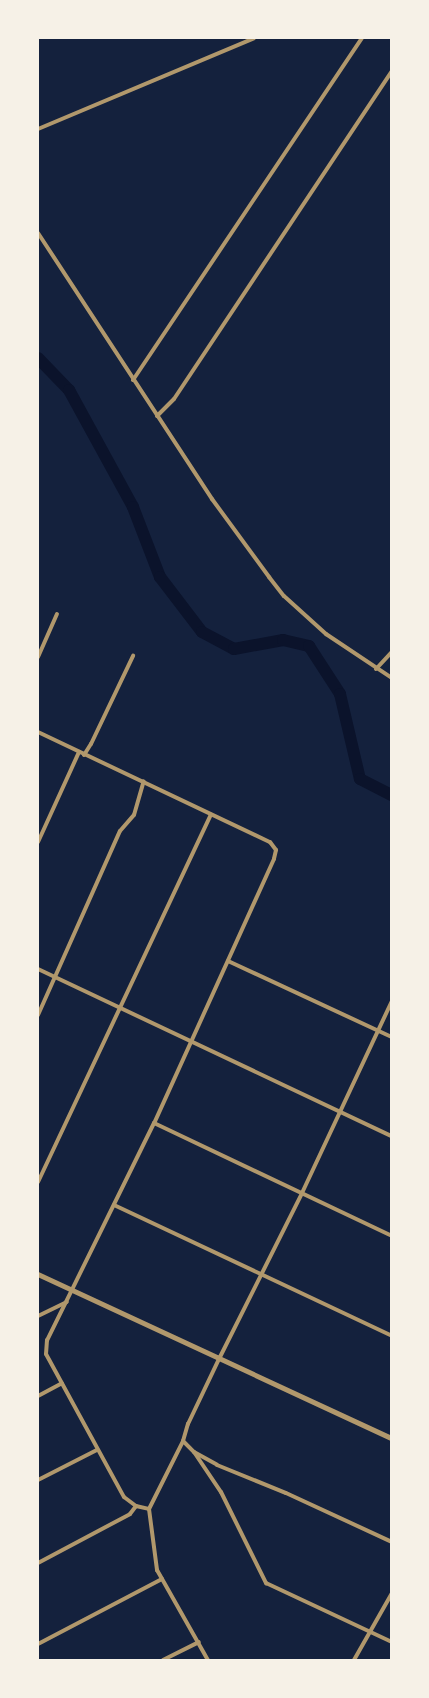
<!DOCTYPE html>
<html>
<head>
<meta charset="utf-8">
<style>
  body { margin:0 }
  #map { position:relative; width:429px; height:1698px; overflow:hidden; background:#14213d; font-family:Montserrat,sans-serif }
  div>[style] { position:absolute }
  .river>* { height:12px; margin:-6px; padding:0 6px; transform-origin:6px; border-radius:6px; background:#0b132b }
  .minor>* { height:4px; margin:-2px; padding:0 2px; transform-origin:2px; border-radius:2px; background:#b1986c }
  .tertiary>* { height:4.5px; margin:-2.25px; padding:0 2.25px; transform-origin:2.25px; border-radius:2.25px; background:#b1986c }
  span { translate:-50% -50%; white-space:nowrap; text-align:center; line-height:1.15; -webkit-text-stroke:4px #f6f1e7; paint-order:stroke }
  .frame { position:absolute; inset:0; border:39px solid #f6f1e7; pointer-events:none }
</style>
</head>
<body>
<div id="map">
  <div class="river">
    <i style="left:38px;top:358px;width:45px;rotate:45.9deg"></i>
    <i style="left:69px;top:390px;width:133px;rotate:61.3deg"></i>
    <i style="left:133px;top:507px;width:75px;rotate:68.9deg"></i>
    <i style="left:160px;top:577px;width:69px;rotate:52.6deg"></i>
    <i style="left:202px;top:632px;width:36px;rotate:28deg"></i>
    <i style="left:234px;top:649px;width:50px;rotate:-10.4deg"></i>
    <i style="left:283px;top:640px;width:27px;rotate:13deg"></i>
    <i style="left:309px;top:646px;width:57px;rotate:57.1deg"></i>
    <i style="left:340px;top:694px;width:87px;rotate:76.8deg"></i>
    <i style="left:360px;top:779px;width:36px;rotate:27deg"></i>
  </div>
  <div class="minor">
    <i style="left:38px;top:129px;width:234px;rotate:-22.8deg"></i>
    <i style="left:38px;top:233px;width:318px;rotate:56.8deg"></i>
    <i style="left:212px;top:499px;width:97px;rotate:53.8deg"></i>
    <i style="left:269px;top:577px;width:24px;rotate:52deg"></i>
    <i style="left:284px;top:596px;width:57px;rotate:42.1deg"></i>
    <i style="left:326px;top:634px;width:79px;rotate:33.7deg"></i>
    <i style="left:133px;top:380px;width:412px;rotate:-56.2deg"></i>
    <i style="left:157px;top:416px;width:24px;rotate:-45deg"></i>
    <i style="left:174px;top:399px;width:394px;rotate:-56.4deg"></i>
    <i style="left:38px;top:657px;width:47px;rotate:-66.2deg"></i>
    <i style="left:376px;top:669px;width:23px;rotate:-47deg"></i>
    <i style="left:38px;top:732px;width:257px;rotate:25.4deg"></i>
    <i style="left:270px;top:842px;width:10px;rotate:53deg"></i>
    <i style="left:276px;top:850px;width:9px;rotate:103deg"></i>
    <i style="left:274px;top:859px;width:290px;rotate:114.4deg"></i>
    <i style="left:154px;top:1123px;width:242px;rotate:116.2deg"></i>
    <i style="left:47px;top:1340px;width:14px;rotate:94deg"></i>
    <i style="left:46px;top:1354px;width:163px;rotate:61.4deg"></i>
    <i style="left:124px;top:1497px;width:15px;rotate:37deg"></i>
    <i style="left:136px;top:1506px;width:13px;rotate:13deg"></i>
    <i style="left:149px;top:1509px;width:62px;rotate:82.5deg"></i>
    <i style="left:157px;top:1570px;width:103px;rotate:60.5deg"></i>
    <i style="left:84px;top:755px;width:13px;rotate:-58deg"></i>
    <i style="left:91px;top:744px;width:98px;rotate:-64.5deg"></i>
    <i style="left:38px;top:842px;width:99px;rotate:-65.5deg"></i>
    <i style="left:228px;top:961px;width:181px;rotate:24.9deg"></i>
    <i style="left:38px;top:969px;width:391px;rotate:25.3deg"></i>
    <i style="left:38px;top:1015px;width:201px;rotate:-66deg"></i>
    <i style="left:120px;top:831px;width:21px;rotate:-49deg"></i>
    <i style="left:134px;top:815px;width:35px;rotate:-74deg"></i>
    <i style="left:154px;top:1123px;width:263px;rotate:25.4deg"></i>
    <i style="left:38px;top:1182px;width:406px;rotate:-64.8deg"></i>
    <i style="left:114px;top:1205px;width:307px;rotate:25.2deg"></i>
    <i style="left:38px;top:1316px;width:32px;rotate:-26deg"></i>
    <i style="left:38px;top:1396px;width:27px;rotate:-28deg"></i>
    <i style="left:183px;top:1441px;width:16px;rotate:45deg"></i>
    <i style="left:194px;top:1452px;width:26px;rotate:29deg"></i>
    <i style="left:217px;top:1465px;width:74px;rotate:22.1deg"></i>
    <i style="left:286px;top:1493px;width:117px;rotate:24.8deg"></i>
    <i style="left:194px;top:1452px;width:48px;rotate:56deg"></i>
    <i style="left:221px;top:1492px;width:102px;rotate:63.7deg"></i>
    <i style="left:266px;top:1583px;width:139px;rotate:25.1deg"></i>
    <i style="left:38px;top:1480px;width:66px;rotate:-27deg"></i>
    <i style="left:149px;top:1509px;width:76px;rotate:-63.4deg"></i>
    <i style="left:183px;top:1441px;width:18px;rotate:-74deg"></i>
    <i style="left:188px;top:1424px;width:74px;rotate:-64.5deg"></i>
    <i style="left:220px;top:1357px;width:183px;rotate:-63.4deg"></i>
    <i style="left:302px;top:1193px;width:212px;rotate:-64.9deg"></i>
    <i style="left:38px;top:1563px;width:104px;rotate:-28deg"></i>
    <i style="left:130px;top:1514px;width:10px;rotate:-53deg"></i>
    <i style="left:38px;top:1644px;width:140px;rotate:-27.7deg"></i>
    <i style="left:163px;top:1660px;width:40px;rotate:-26.6deg"></i>
    <i style="left:354px;top:1660px;width:77px;rotate:-60.4deg"></i>
  </div>
  <div class="tertiary">
    <i style="left:38px;top:1274px;width:390px;rotate:24.9deg"></i>
  </div>
  <div class="frame"></div>
</div>
</body>
</html>
